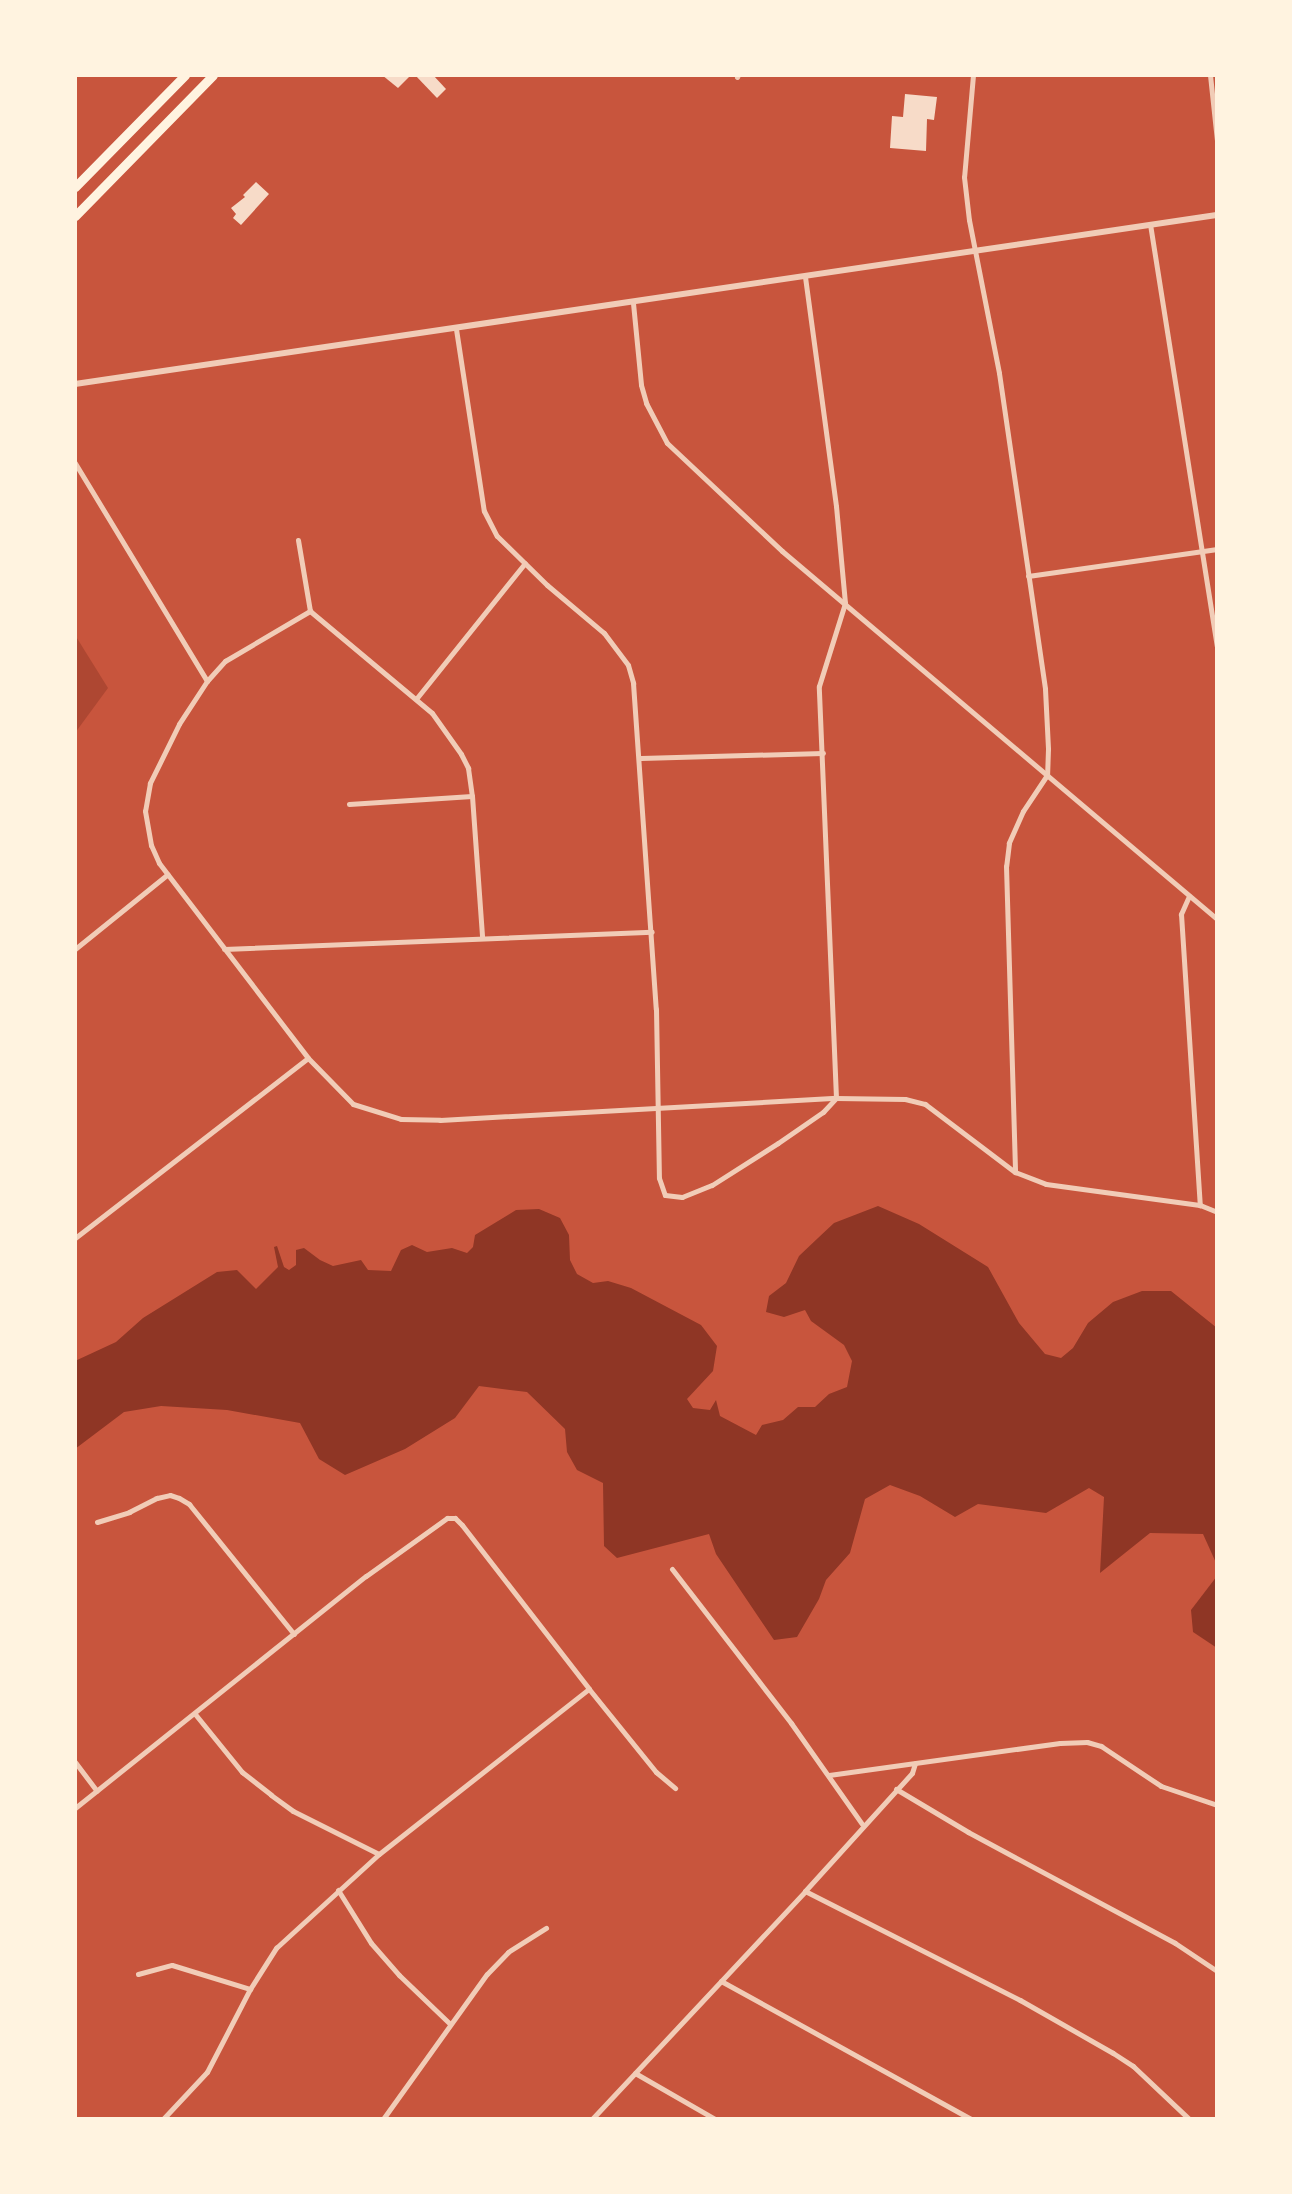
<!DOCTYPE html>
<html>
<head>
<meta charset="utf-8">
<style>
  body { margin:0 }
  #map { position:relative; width:1292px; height:2194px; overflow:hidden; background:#c8553d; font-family:Overpass,sans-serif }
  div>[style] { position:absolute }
  .green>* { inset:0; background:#ae4732 }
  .water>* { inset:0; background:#8f3625 }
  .building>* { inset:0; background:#f7dbc8 }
  .minor>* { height:5px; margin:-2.5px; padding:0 2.5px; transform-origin:2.5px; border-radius:2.5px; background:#f1ccb7 }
  .tertiary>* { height:6px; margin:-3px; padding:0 3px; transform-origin:3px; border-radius:3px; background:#f1ccb7 }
  .trunk>* { height:9px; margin:-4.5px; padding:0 4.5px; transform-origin:4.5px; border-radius:4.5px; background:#fff3e0 }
  span { translate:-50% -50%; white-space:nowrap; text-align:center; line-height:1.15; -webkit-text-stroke:6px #fff3e0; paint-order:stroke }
  .frame { position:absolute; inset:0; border:77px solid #fff3e0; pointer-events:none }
</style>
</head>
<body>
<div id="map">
  <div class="green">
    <i style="clip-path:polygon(75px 635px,108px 688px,75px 733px)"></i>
  </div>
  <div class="water">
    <i style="clip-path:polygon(878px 1206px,919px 1224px,988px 1267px,1019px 1323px,1045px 1354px,1061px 1358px,1073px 1348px,1088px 1323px,1113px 1302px,1142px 1291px,1171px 1291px,1217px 1328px,1217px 1565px,1203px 1534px,1150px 1533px,1100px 1573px,1104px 1497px,1089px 1488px,1046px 1513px,978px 1504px,955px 1517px,920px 1496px,890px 1485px,865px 1499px,850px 1553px,826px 1580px,819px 1599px,797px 1637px,774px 1640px,716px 1554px,709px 1534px,617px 1558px,604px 1546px,603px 1483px,577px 1470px,567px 1452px,565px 1429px,527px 1392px,479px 1386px,455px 1418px,405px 1449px,345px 1475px,319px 1459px,300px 1423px,227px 1410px,161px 1406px,124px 1412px,75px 1449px,75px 1361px,116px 1342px,143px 1318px,217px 1272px,237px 1270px,256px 1289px,278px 1267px,274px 1247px,277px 1246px,284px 1267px,289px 1270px,296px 1265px,296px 1250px,304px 1248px,320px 1260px,333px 1266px,361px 1260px,368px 1270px,391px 1271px,401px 1250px,412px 1245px,427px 1252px,452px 1248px,467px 1253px,473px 1247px,475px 1235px,516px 1210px,539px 1209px,560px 1218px,569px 1235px,570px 1260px,577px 1274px,593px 1283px,608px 1281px,631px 1288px,701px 1325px,717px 1346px,713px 1371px,687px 1399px,693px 1408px,710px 1410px,716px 1400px,720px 1416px,756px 1435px,762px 1425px,783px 1420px,798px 1407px,815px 1407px,829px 1394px,847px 1387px,852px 1361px,844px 1345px,811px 1321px,805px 1310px,784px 1317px,766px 1312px,769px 1296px,786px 1283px,799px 1256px,818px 1238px,834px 1223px)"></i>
    <i style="clip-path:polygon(1217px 1576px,1217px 1648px,1193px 1632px,1191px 1610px)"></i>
  </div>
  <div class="building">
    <i style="clip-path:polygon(382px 75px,411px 75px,398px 88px)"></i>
    <i style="clip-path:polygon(415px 75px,433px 75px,446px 89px,437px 98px)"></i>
    <i style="clip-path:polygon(905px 94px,937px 97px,934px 120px,927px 119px,926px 151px,890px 148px,892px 116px,903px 117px)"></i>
    <i style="clip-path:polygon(256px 182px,269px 194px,241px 225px,233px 218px,236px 214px,231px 208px,245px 197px,243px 195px)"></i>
  </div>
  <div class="minor">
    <i style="left:973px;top:75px;width:102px;rotate:95deg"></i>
    <i style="left:964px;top:177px;width:43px;rotate:83.4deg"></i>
    <i style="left:969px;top:220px;width:156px;rotate:78.9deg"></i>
    <i style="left:999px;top:373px;width:319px;rotate:81.7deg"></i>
    <i style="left:1045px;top:689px;width:60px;rotate:87.1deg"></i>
    <i style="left:1048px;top:749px;width:26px;rotate:92deg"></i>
    <i style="left:1047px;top:775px;width:43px;rotate:123.7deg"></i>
    <i style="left:1023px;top:811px;width:35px;rotate:114deg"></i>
    <i style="left:1009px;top:843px;width:23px;rotate:97deg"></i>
    <i style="left:1006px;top:866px;width:306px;rotate:88.3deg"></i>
    <i style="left:1210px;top:75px;width:65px;rotate:83.9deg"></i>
    <i style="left:737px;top:77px;width:2px;rotate:-63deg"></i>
    <i style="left:1150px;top:224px;width:427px;rotate:81deg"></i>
    <i style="left:633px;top:303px;width:82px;rotate:84.4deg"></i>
    <i style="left:641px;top:385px;width:19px;rotate:74deg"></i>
    <i style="left:646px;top:403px;width:45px;rotate:62.3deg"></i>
    <i style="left:667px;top:443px;width:158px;rotate:43.2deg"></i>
    <i style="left:782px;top:551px;width:570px;rotate:40.23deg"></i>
    <i style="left:456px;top:329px;width:184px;rotate:81.3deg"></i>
    <i style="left:484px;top:511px;width:28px;rotate:63deg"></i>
    <i style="left:497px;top:536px;width:70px;rotate:44.4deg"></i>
    <i style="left:547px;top:585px;width:75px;rotate:40.1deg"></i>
    <i style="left:604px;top:633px;width:40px;rotate:53deg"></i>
    <i style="left:628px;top:665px;width:19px;rotate:74deg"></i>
    <i style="left:633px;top:683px;width:327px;rotate:86deg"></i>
    <i style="left:656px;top:1009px;width:169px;rotate:89deg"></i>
    <i style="left:659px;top:1178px;width:18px;rotate:71deg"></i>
    <i style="left:665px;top:1195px;width:17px;rotate:7deg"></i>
    <i style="left:682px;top:1197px;width:32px;rotate:-22deg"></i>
    <i style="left:712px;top:1185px;width:78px;rotate:-32.5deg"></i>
    <i style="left:778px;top:1143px;width:55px;rotate:-34.6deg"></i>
    <i style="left:823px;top:1112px;width:19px;rotate:-47deg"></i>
    <i style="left:836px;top:1098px;width:412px;rotate:-92.4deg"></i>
    <i style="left:819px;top:686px;width:87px;rotate:-72.6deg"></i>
    <i style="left:845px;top:603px;width:97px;rotate:-95.3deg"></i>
    <i style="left:836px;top:506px;width:231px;rotate:-97.7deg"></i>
    <i style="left:75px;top:463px;width:255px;rotate:58.8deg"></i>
    <i style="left:207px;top:681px;width:51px;rotate:123.1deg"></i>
    <i style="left:179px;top:724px;width:66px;rotate:116.2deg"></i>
    <i style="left:150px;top:783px;width:28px;rotate:100deg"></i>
    <i style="left:145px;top:811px;width:35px;rotate:80deg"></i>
    <i style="left:151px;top:845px;width:20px;rotate:66deg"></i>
    <i style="left:159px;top:863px;width:245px;rotate:52.6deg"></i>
    <i style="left:308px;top:1058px;width:64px;rotate:45.6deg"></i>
    <i style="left:353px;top:1104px;width:50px;rotate:17.4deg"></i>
    <i style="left:401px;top:1119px;width:39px;rotate:1deg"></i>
    <i style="left:440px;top:1120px;width:397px;rotate:-3.2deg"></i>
    <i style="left:836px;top:1098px;width:69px;rotate:0.8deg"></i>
    <i style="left:905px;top:1099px;width:21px;rotate:14deg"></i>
    <i style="left:925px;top:1104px;width:113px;rotate:37.1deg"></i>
    <i style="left:1015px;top:1172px;width:33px;rotate:21deg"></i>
    <i style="left:1046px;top:1184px;width:155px;rotate:7.8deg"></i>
    <i style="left:1200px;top:1205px;width:18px;rotate:22deg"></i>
    <i style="left:298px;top:540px;width:72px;rotate:80.4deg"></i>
    <i style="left:1028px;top:576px;width:191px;rotate:-8.1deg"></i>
    <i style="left:310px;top:611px;width:159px;rotate:39.9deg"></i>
    <i style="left:432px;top:713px;width:50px;rotate:54.7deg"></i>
    <i style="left:461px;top:754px;width:16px;rotate:63deg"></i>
    <i style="left:468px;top:768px;width:28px;rotate:82deg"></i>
    <i style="left:472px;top:796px;width:141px;rotate:85.9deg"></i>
    <i style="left:207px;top:681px;width:27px;rotate:-48deg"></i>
    <i style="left:225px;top:661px;width:99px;rotate:-30.5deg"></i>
    <i style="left:416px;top:699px;width:174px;rotate:-51.3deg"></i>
    <i style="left:641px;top:758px;width:182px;rotate:-1.6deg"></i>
    <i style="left:349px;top:804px;width:123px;rotate:-3.7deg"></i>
    <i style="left:1189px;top:896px;width:20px;rotate:114deg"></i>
    <i style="left:1181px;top:914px;width:292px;rotate:86.3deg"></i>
    <i style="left:75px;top:949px;width:119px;rotate:-38.9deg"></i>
    <i style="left:224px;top:949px;width:428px;rotate:-2.3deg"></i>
    <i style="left:75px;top:1238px;width:294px;rotate:-37.7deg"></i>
    <i style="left:97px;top:1522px;width:34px;rotate:-17deg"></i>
    <i style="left:129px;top:1512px;width:31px;rotate:-27deg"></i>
    <i style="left:157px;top:1498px;width:13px;rotate:-13deg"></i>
    <i style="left:170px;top:1495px;width:9px;rotate:18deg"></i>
    <i style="left:179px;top:1498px;width:12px;rotate:31deg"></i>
    <i style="left:189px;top:1504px;width:167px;rotate:51.1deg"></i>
    <i style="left:672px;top:1569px;width:195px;rotate:52.3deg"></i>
    <i style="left:791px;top:1723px;width:123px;rotate:54.9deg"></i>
    <i style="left:195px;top:1714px;width:75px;rotate:51deg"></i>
    <i style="left:242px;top:1772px;width:37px;rotate:38deg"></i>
    <i style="left:271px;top:1795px;width:27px;rotate:36deg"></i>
    <i style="left:293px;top:1811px;width:96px;rotate:26.6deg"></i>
    <i style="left:75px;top:1762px;width:36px;rotate:53deg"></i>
    <i style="left:829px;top:1775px;width:233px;rotate:-7.9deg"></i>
    <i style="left:1060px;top:1743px;width:27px;rotate:-2deg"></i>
    <i style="left:1087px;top:1742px;width:15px;rotate:16deg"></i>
    <i style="left:1101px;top:1746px;width:72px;rotate:33.7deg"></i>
    <i style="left:1161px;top:1786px;width:59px;rotate:18.7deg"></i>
    <i style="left:896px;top:1789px;width:84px;rotate:30.8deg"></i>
    <i style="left:968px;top:1832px;width:235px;rotate:28.2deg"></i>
    <i style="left:1175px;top:1943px;width:50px;rotate:33.7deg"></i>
    <i style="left:75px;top:1808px;width:372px;rotate:-38.6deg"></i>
    <i style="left:366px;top:1576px;width:100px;rotate:-35.6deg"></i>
    <i style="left:447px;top:1518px;width:8px"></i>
    <i style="left:455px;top:1518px;width:10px;rotate:45deg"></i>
    <i style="left:462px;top:1525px;width:207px;rotate:52.2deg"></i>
    <i style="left:589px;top:1689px;width:107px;rotate:51.1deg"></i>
    <i style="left:656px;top:1772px;width:25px;rotate:40deg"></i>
    <i style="left:338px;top:1890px;width:62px;rotate:58.1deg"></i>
    <i style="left:371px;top:1943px;width:43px;rotate:48.8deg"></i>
    <i style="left:399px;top:1975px;width:69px;rotate:43.8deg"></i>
    <i style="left:805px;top:1891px;width:241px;rotate:26.9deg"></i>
    <i style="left:1020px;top:2000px;width:107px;rotate:29.7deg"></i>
    <i style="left:1113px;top:2053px;width:24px;rotate:33deg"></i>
    <i style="left:1133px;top:2066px;width:77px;rotate:43.4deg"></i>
    <i style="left:138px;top:1974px;width:35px;rotate:-15deg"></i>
    <i style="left:172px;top:1965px;width:82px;rotate:17.1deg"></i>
    <i style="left:721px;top:1981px;width:286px;rotate:28.9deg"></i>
    <i style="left:635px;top:2073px;width:92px;rotate:29.9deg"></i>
    <i style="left:163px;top:2119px;width:64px;rotate:-46.9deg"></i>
    <i style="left:207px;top:2072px;width:93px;rotate:-62.6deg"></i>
    <i style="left:250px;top:1989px;width:49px;rotate:-57.6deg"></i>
    <i style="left:276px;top:1948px;width:139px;rotate:-42.4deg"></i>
    <i style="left:379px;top:1854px;width:267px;rotate:-38.2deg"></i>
    <i style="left:383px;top:2119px;width:178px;rotate:-54.4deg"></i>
    <i style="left:487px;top:1974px;width:30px;rotate:-46deg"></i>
    <i style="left:508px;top:1952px;width:45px;rotate:-32.3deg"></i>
    <i style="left:592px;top:2119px;width:312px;rotate:-46.9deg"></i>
    <i style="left:805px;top:1891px;width:159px;rotate:-47.8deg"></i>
    <i style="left:912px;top:1773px;width:10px;rotate:-73deg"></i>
  </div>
  <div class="tertiary">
    <i style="left:75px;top:384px;width:1154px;rotate:-8.42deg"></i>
  </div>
  <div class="trunk">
    <i style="left:75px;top:187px;width:157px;rotate:-45.5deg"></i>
    <i style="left:75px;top:216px;width:197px;rotate:-45.6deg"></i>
  </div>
  <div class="frame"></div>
</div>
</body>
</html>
